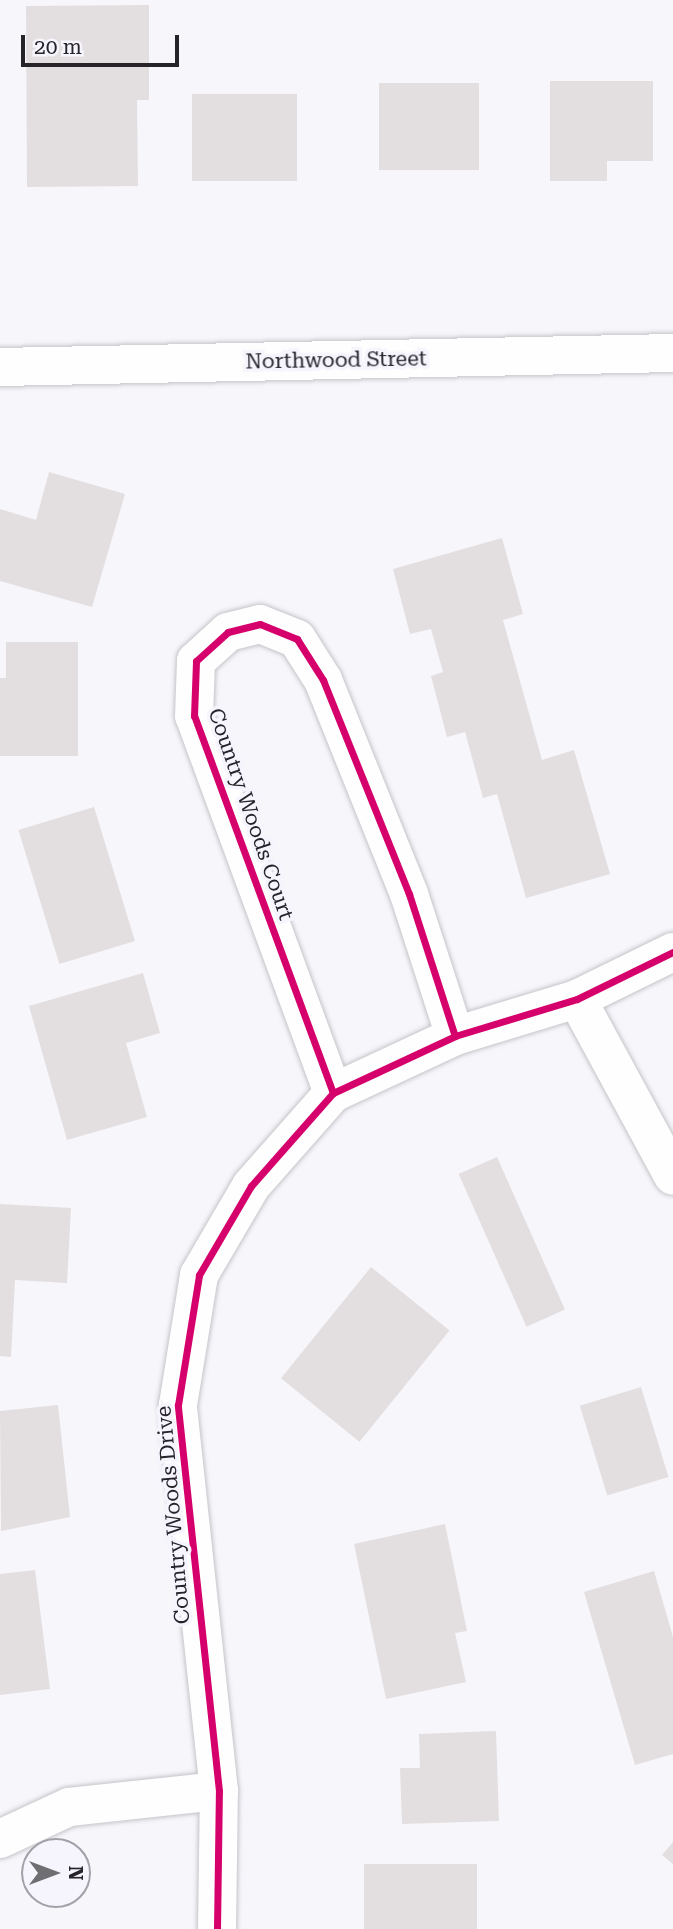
<!DOCTYPE html>
<html>
<head>
<meta charset="utf-8">
<style>
  body { margin:0 }
  #map { position:relative; width:673px; height:1929px; overflow:hidden; background:#f7f6fb; font-family:"Roboto Serif",serif }
  div>[style] { position:absolute }
  .building>* { inset:0; background:#e3dfe0; transform-origin:0 0 }
  .roads { filter:drop-shadow(0 0 2px #c6c4c9) drop-shadow(0 0 2px #c6c4c9) }
  .street>* { height:38px; margin:-19px; padding:0 19px; transform-origin:19px; border-radius:19px; background:#fefefe }
  .secondary>* { height:38px; margin:-19px; padding:0 19px; transform-origin:19px; border-radius:19px; background:#fefefe }
  .cycleway>* { height:7px; margin:-3.5px; padding:0 3.5px; transform-origin:3.5px; border-radius:3.5px; background:#d6006c }
  span { translate:-50% -50%; white-space:nowrap; text-align:center; line-height:1.15; -webkit-text-stroke:7px #f6f4fd; paint-order:stroke }
  .street-label { font-size:21px; color:#262429 }
  .north { position:absolute; left:21px; top:1838px; width:70px; height:70px; box-sizing:border-box; background:#f6f4fd; border:2px solid #a3a1a8; border-radius:50%; rotate:90deg; font-size:19px; font-weight:700; line-height:28px; text-align:center; color:#262429 }
  .north::after { content:''; display:block; margin:auto; width:24px; height:32px; background:#6f6e72; clip-path:polygon(50% 0,100% 100%,50% 72%,0 100%) }
  .scale { position:absolute; left:21px; top:35px; width:158px; height:32px; box-sizing:border-box; border:4px solid #262429; border-top:0; padding-left:9px; font-size:21px; line-height:24px; white-space:nowrap; color:#262429; -webkit-text-stroke:5px #f6f4fd; paint-order:stroke }
</style>
</head>
<body>
<div id="map">
  <div class="building">
    <i style="clip-path:polygon(149px 5px,149px 100px,137px 100px,138px 186px,27px 187px,26px 6px)"></i>
    <i style="clip-path:polygon(550px 81px,653px 81px,653px 161px,607px 161px,607px 181px,550px 181px)"></i>
    <i style="left:379px;top:83px;width:100px;height:87px"></i>
    <i style="left:192px;top:94px;width:105px;height:87px"></i>
    <i style="clip-path:polygon(49px 472px,125px 494px,92px 607px,0 581px,0 509px,36px 520px)"></i>
    <i style="clip-path:polygon(502px 538px,523px 614px,503px 620px,542px 760px,574px 750px,610px 874px,526px 898px,497px 794px,483px 798px,465px 732px,447px 737px,431px 676px,443px 672px,431px 629px,410px 634px,393px 569px)"></i>
    <i style="clip-path:polygon(6px 642px,78px 642px,78px 756px,0 756px,0 678px,6px 678px)"></i>
    <i style="left:94px;top:807px;width:140px;height:79px;rotate:73deg"></i>
    <i style="clip-path:polygon(143px 973px,160px 1033px,126px 1043px,147px 1117px,67px 1140px,29px 1006px)"></i>
    <i style="left:497px;top:1157px;width:167px;height:42px;rotate:66deg"></i>
    <i style="clip-path:polygon(0 1204px,71px 1208px,67px 1283px,15px 1280px,11px 1357px,0 1356px)"></i>
    <i style="left:371px;top:1267px;width:101px;height:143px;rotate:39deg"></i>
    <i style="left:641px;top:1387px;width:94px;height:64px;rotate:73deg"></i>
    <i style="clip-path:polygon(58px 1405px,70px 1517px,1px 1531px,0 1411px)"></i>
    <i style="clip-path:polygon(445px 1524px,467px 1631px,455px 1633px,466px 1682px,386px 1699px,354px 1544px)"></i>
    <i style="clip-path:polygon(35px 1570px,50px 1689px,0 1695px,0 1574px)"></i>
    <i style="clip-path:polygon(654px 1571px,673px 1637px,673px 1754px,635px 1765px,584px 1592px)"></i>
    <i style="clip-path:polygon(496px 1731px,499px 1821px,402px 1824px,400px 1768px,420px 1768px,419px 1734px)"></i>
    <i style="clip-path:polygon(673px 1842px,673px 1864px,662px 1855px)"></i>
    <i style="left:364px;top:1864px;width:113px;height:65px"></i>
  </div>
  <div class="roads">
    <div class="street">
      <i style="left:577px;top:999px;width:201px;rotate:61.5deg"></i>
      <i style="left:333px;top:1093px;width:402px;rotate:-110.2deg"></i>
      <i style="left:194px;top:716px;width:55px;rotate:-87.9deg"></i>
      <i style="left:196px;top:661px;width:43px;rotate:-42.2deg"></i>
      <i style="left:228px;top:632px;width:33px;rotate:-14deg"></i>
      <i style="left:260px;top:624px;width:40px;rotate:22deg"></i>
      <i style="left:297px;top:639px;width:49px;rotate:57.6deg"></i>
      <i style="left:323px;top:680px;width:231px;rotate:68.1deg"></i>
      <i style="left:409px;top:894px;width:149px;rotate:72.1deg"></i>
      <i style="left:0;top:1839px;width:76px;rotate:-24.9deg"></i>
      <i style="left:69px;top:1807px;width:151px;rotate:-6.1deg"></i>
      <i style="left:217px;top:1929px;width:138px;rotate:-89.2deg"></i>
      <i style="left:219px;top:1791px;width:388px;rotate:-96.1deg"></i>
      <i style="left:178px;top:1405px;width:132px;rotate:-80.8deg"></i>
      <i style="left:199px;top:1275px;width:103px;rotate:-59.7deg"></i>
      <i style="left:251px;top:1186px;width:124px;rotate:-48.6deg"></i>
      <i style="left:333px;top:1093px;width:135px;rotate:-25deg"></i>
      <i style="left:455px;top:1036px;width:127px;rotate:-16.9deg"></i>
      <i style="left:577px;top:999px;width:107px;rotate:-26.1deg"></i>
    </div>
    <div class="secondary">
      <i style="left:0;top:367px;width:673px;rotate:-1.19deg"></i>
    </div>
  </div>
  <div class="cycleway">
    <i style="left:333px;top:1093px;width:402px;rotate:-110.2deg"></i>
    <i style="left:194px;top:716px;width:55px;rotate:-87.9deg"></i>
    <i style="left:196px;top:661px;width:43px;rotate:-42.2deg"></i>
    <i style="left:228px;top:632px;width:33px;rotate:-14deg"></i>
    <i style="left:260px;top:624px;width:40px;rotate:22deg"></i>
    <i style="left:297px;top:639px;width:49px;rotate:57.6deg"></i>
    <i style="left:323px;top:680px;width:231px;rotate:68.1deg"></i>
    <i style="left:409px;top:894px;width:149px;rotate:72.1deg"></i>
    <i style="left:217px;top:1929px;width:138px;rotate:-89.2deg"></i>
    <i style="left:219px;top:1791px;width:388px;rotate:-96.1deg"></i>
    <i style="left:178px;top:1405px;width:132px;rotate:-80.8deg"></i>
    <i style="left:199px;top:1275px;width:103px;rotate:-59.7deg"></i>
    <i style="left:251px;top:1186px;width:124px;rotate:-48.6deg"></i>
    <i style="left:333px;top:1093px;width:135px;rotate:-25deg"></i>
    <i style="left:455px;top:1036px;width:127px;rotate:-16.9deg"></i>
    <i style="left:577px;top:999px;width:107px;rotate:-26.1deg"></i>
  </div>
  <div class="street-label">
    <span style="left:336px;top:360px;rotate:-1deg">Northwood Street</span>
    <span style="left:251px;top:814px;rotate:71deg">Country Woods Court</span>
    <span style="left:173px;top:1515px;rotate:-95deg">Country Woods Drive</span>
  </div>
  <div class="north">N</div>
  <div class="scale">20 m</div>
</div>
</body>
</html>
